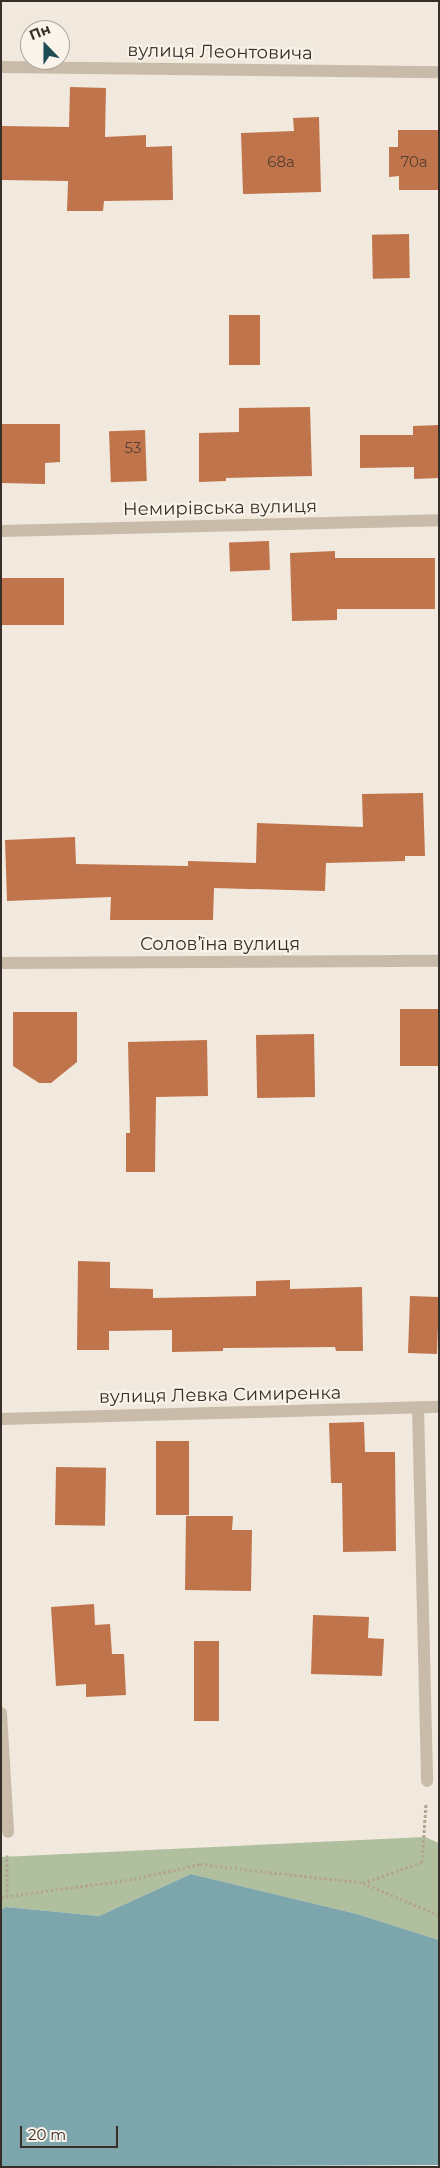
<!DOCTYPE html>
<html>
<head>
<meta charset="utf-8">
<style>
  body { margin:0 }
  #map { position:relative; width:440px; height:2168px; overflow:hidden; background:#f1e9dd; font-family:Montserrat,sans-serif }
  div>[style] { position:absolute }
  .green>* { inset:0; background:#b0bf9d }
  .water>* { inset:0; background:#7da6ac }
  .building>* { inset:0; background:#c0744c; transform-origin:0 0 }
  .path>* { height:3px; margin-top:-1.5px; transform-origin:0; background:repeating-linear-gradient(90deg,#b4a593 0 2.5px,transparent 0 5px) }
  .service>* { height:12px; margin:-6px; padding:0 6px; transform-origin:6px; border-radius:6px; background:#c8bba9 }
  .minor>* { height:12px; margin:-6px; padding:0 6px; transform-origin:6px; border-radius:6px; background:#c8bba9 }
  span { translate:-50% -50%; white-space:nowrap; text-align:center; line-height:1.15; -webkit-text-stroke:4px #f9f3e9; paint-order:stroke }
  .number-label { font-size:15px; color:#584032 }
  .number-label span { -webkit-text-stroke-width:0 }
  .street-label { font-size:18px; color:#362e29 }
  .frame { position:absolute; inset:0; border:2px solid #362e29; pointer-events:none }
  .north { position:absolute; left:20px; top:20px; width:50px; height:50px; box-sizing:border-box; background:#f9f3e9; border:1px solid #aba49c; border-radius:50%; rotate:338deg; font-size:14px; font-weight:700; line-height:20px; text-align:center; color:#362e29 }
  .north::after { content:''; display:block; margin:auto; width:18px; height:22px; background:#204c55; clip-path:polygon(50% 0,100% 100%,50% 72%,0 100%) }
  .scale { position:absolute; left:20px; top:2126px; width:98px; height:22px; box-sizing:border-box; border:2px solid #362e29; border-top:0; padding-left:6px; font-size:15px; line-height:18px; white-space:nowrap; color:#362e29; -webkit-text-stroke:4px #f9f3e9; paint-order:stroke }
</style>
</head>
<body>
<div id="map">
  <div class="green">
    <i style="clip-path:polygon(425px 1837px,439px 1843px,439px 1940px,357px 1914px,191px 1874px,99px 1916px,6px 1907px,1px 1909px,1px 1857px)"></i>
  </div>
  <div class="water">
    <i style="clip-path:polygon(191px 1874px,357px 1914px,439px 1940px,439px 2165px,1px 2167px,1px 1909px,6px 1907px,99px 1916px)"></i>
  </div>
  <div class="building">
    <i style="clip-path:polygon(70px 87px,106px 88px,105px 137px,146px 135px,146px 147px,172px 146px,173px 200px,104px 201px,103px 211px,67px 211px,68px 181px,1px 180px,1px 126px,69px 127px)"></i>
    <i style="clip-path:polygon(319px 117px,321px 192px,243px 194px,241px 133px,294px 131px,293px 118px)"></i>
    <i style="clip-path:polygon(398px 130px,439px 130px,439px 190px,399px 190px,399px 176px,389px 177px,389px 147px,398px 147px)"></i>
    <i style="left:409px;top:234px;width:44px;height:37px;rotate:89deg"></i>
    <i style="left:229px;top:315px;width:31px;height:50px"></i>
    <i style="clip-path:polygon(310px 407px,312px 476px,226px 478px,226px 481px,199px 482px,199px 433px,239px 432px,239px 408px)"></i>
    <i style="clip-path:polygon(1px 424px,60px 424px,60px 462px,45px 463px,45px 484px,1px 483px)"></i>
    <i style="clip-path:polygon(439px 425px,439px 478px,414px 479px,414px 467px,360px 468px,360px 435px,413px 435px,413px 426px)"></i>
    <i style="left:145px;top:430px;width:51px;height:36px;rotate:88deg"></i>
    <i style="left:269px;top:541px;width:29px;height:40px;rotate:88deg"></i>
    <i style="clip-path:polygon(335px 551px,335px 558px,435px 558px,435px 609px,337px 609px,337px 620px,292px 621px,290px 553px)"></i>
    <i style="left:64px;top:578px;width:47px;height:63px;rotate:90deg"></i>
    <i style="clip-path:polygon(423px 793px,425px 856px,405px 856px,405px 861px,326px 863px,325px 891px,214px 888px,213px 920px,110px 920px,111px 897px,7px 901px,5px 840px,75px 837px,76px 864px,188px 866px,188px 861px,256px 863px,257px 823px,363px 827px,362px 794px)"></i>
    <i style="left:439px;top:1009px;width:57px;height:39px;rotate:90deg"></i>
    <i style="clip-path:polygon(13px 1012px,77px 1012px,77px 1062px,51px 1083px,39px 1083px,13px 1066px)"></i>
    <i style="left:314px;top:1034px;width:63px;height:58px;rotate:89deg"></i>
    <i style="clip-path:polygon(207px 1040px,208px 1096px,156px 1097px,155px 1172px,126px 1172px,126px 1133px,130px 1133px,128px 1042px)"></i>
    <i style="clip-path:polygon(78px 1261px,110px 1262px,110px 1288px,153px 1289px,153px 1298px,256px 1296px,256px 1281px,290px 1280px,290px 1289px,362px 1287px,363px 1351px,336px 1351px,335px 1347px,223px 1348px,223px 1351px,172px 1352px,172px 1330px,109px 1331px,109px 1350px,77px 1350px)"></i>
    <i style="left:410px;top:1296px;width:29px;height:57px;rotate:2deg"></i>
    <i style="clip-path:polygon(364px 1422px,365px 1452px,395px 1452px,396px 1551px,343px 1552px,342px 1483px,331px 1483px,329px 1423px)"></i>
    <i style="left:156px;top:1441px;width:33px;height:74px"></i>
    <i style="left:56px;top:1467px;width:50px;height:58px;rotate:1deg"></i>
    <i style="clip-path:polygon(186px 1516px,233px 1516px,232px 1530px,252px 1530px,251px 1591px,185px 1590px)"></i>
    <i style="clip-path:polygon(94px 1604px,95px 1625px,110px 1624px,112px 1654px,124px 1654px,126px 1695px,86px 1697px,86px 1684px,56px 1686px,51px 1607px)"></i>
    <i style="clip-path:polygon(313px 1615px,369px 1617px,368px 1638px,384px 1639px,382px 1676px,311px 1674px)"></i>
    <i style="left:194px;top:1641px;width:25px;height:80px"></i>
  </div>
  <div class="path">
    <i style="left:363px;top:1883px;width:63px;rotate:-19.6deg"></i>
    <i style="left:422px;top:1862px;width:58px;rotate:-86.1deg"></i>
    <i style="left:7px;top:1896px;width:41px;rotate:-90deg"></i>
    <i style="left:1px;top:1897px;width:134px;rotate:-7.7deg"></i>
    <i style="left:134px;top:1879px;width:68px;rotate:-12.8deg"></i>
    <i style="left:200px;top:1864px;width:164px;rotate:6.6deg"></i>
    <i style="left:363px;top:1883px;width:82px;rotate:22.8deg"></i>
  </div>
  <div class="service">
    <i style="left:418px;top:1408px;width:373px;rotate:88.6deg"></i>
    <i style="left:1px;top:1713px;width:119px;rotate:86.6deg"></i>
  </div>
  <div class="minor">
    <i style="left:1px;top:67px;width:438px;rotate:0.7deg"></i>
    <i style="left:1px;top:531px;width:438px;rotate:-1.4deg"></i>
    <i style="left:1px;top:963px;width:438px;rotate:-0.3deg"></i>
    <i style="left:1px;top:1419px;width:438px;rotate:-1.6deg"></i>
  </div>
  <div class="number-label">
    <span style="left:281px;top:162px">68а</span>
    <span style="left:414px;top:162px">70а</span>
    <span style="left:133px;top:448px">53</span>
  </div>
  <div class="street-label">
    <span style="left:220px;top:52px;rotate:1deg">вулиця Леонтовича</span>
    <span style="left:220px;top:508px;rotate:-1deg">Немирівська вулиця</span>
    <span style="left:220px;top:944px">Соловʼїна вулиця</span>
    <span style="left:220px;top:1395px;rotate:-1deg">вулиця Левка Симиренка</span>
  </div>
  <div class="frame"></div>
  <div class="north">Пн</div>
  <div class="scale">20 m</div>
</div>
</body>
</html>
